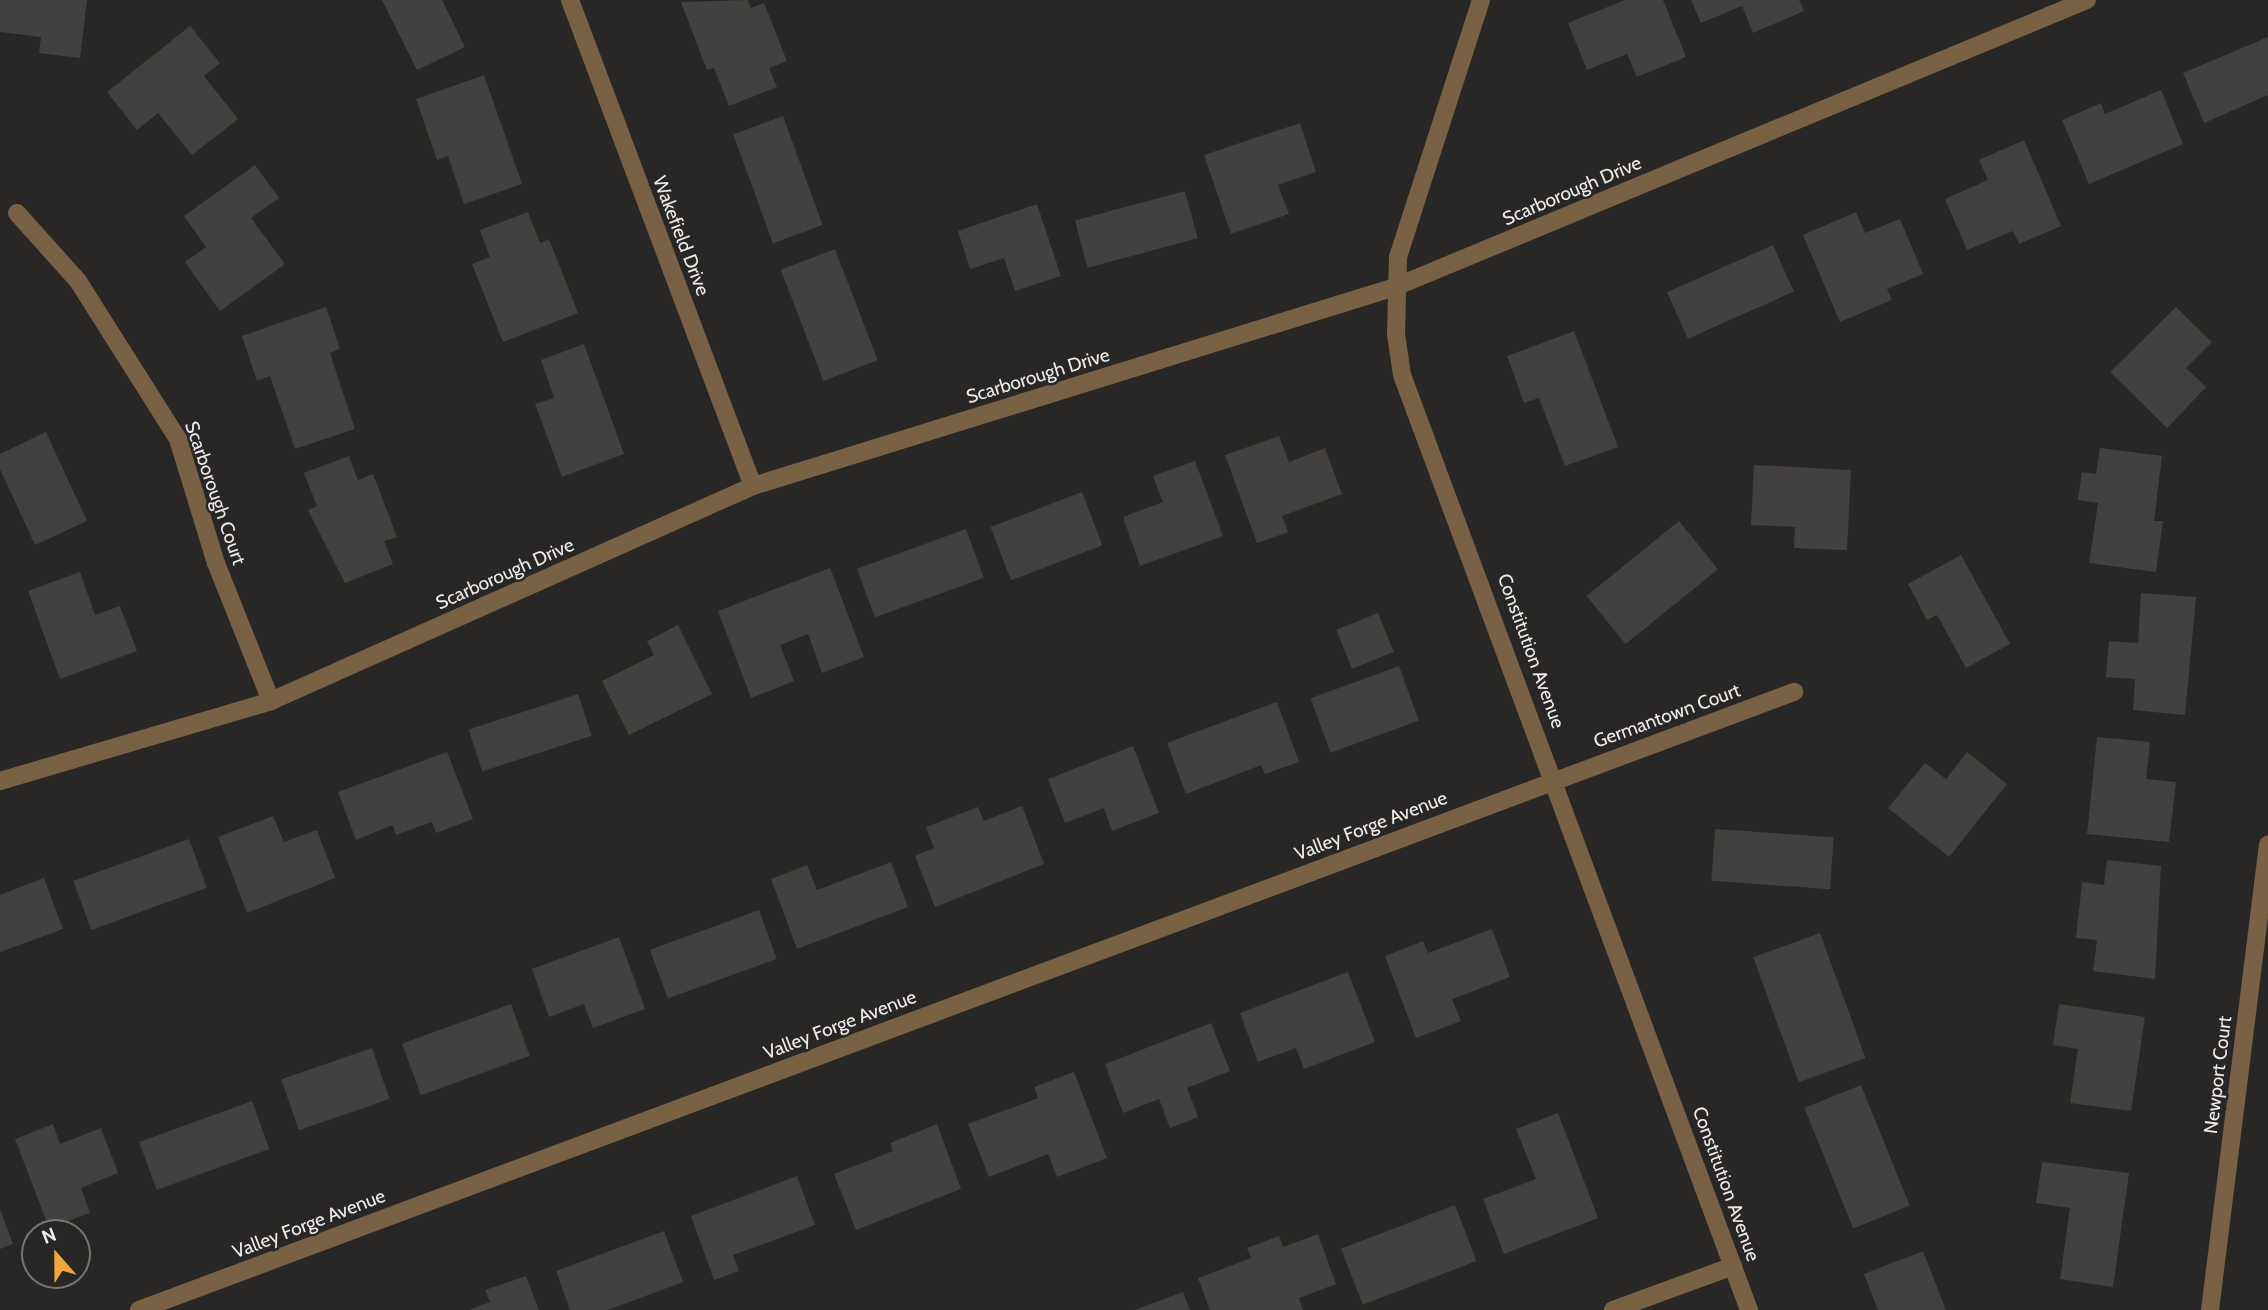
<!DOCTYPE html>
<html>
<head>
<meta charset="utf-8">
<style>
  body { margin:0 }
  #map { position:relative; width:2268px; height:1310px; overflow:hidden; background:#292725; font-family:Cabin,sans-serif }
  div>[style] { position:absolute }
  .building>* { inset:0; background:#43413f; transform-origin:0 0 }
  .street>* { height:18px; margin:-9px; padding:0 9px; transform-origin:9px; border-radius:9px; background:#786144 }
  span { translate:-50% -50%; white-space:nowrap; text-align:center; line-height:1.15; -webkit-text-stroke:5px #292725; paint-order:stroke }
  .street-label { font-size:19px; color:#eeeceb }
  .north { position:absolute; left:21px; top:1219px; width:70px; height:70px; box-sizing:border-box; background:#292725; border:2px solid #787674; border-radius:50%; rotate:339deg; font-size:19px; font-weight:700; line-height:28px; text-align:center; color:#eeeceb }
  .north::after { content:''; display:block; margin:auto; width:24px; height:32px; background:#eea73c; clip-path:polygon(50% 0,100% 100%,50% 72%,0 100%) }
</style>
</head>
<body>
<div id="map">
  <div class="building">
    <i style="clip-path:polygon(0 0,87px 0,80px 58px,39px 53px,41px 37px,0 32px)"></i>
    <i style="clip-path:polygon(382px 0,442px 0,465px 47px,417px 70px)"></i>
    <i style="clip-path:polygon(748px 0,751px 8px,764px 3px,787px 61px,769px 68px,777px 87px,729px 106px,714px 68px,707px 70px,681px 2px)"></i>
    <i style="clip-path:polygon(1625px 0,1663px 0,1686px 57px,1637px 77px,1627px 54px,1587px 70px,1568px 23px)"></i>
    <i style="clip-path:polygon(1691px 0,1799px 0,1804px 11px,1753px 33px,1742px 6px,1701px 23px)"></i>
    <i style="clip-path:polygon(190px 26px,220px 63px,204px 76px,238px 119px,192px 155px,158px 113px,137px 130px,107px 92px)"></i>
    <i style="clip-path:polygon(2268px 37px,2268px 95px,2204px 123px,2183px 73px)"></i>
    <i style="clip-path:polygon(484px 75px,522px 184px,464px 204px,448px 156px,437px 160px,416px 99px)"></i>
    <i style="clip-path:polygon(2161px 90px,2183px 144px,2089px 184px,2062px 120px,2101px 103px,2105px 114px)"></i>
    <i style="left:783px;top:116px;width:116px;height:53px;rotate:70deg"></i>
    <i style="clip-path:polygon(1300px 123px,1316px 172px,1278px 185px,1289px 214px,1231px 234px,1204px 155px)"></i>
    <i style="clip-path:polygon(2024px 140px,2061px 226px,2019px 244px,2013px 231px,1967px 250px,1945px 199px,1988px 180px,1979px 160px)"></i>
    <i style="clip-path:polygon(255px 165px,279px 198px,251px 218px,285px 264px,220px 311px,185px 262px,206px 247px,184px 216px)"></i>
    <i style="left:1185px;top:191px;width:49px;height:114px;rotate:75deg"></i>
    <i style="clip-path:polygon(1037px 204px,1061px 276px,1015px 291px,1004px 258px,970px 269px,958px 231px)"></i>
    <i style="clip-path:polygon(528px 212px,540px 243px,549px 239px,578px 313px,503px 342px,472px 264px,490px 257px,480px 230px)"></i>
    <i style="clip-path:polygon(1856px 212px,1865px 233px,1900px 219px,1923px 274px,1887px 289px,1892px 300px,1840px 322px,1803px 235px)"></i>
    <i style="left:1773px;top:245px;width:51px;height:116px;rotate:66deg"></i>
    <i style="left:835px;top:249px;width:119px;height:58px;rotate:69deg"></i>
    <i style="clip-path:polygon(326px 307px,340px 349px,330px 353px,355px 429px,295px 449px,270px 376px,257px 381px,242px 336px)"></i>
    <i style="clip-path:polygon(2176px 307px,2212px 342px,2186px 368px,2206px 387px,2167px 428px,2110px 372px)"></i>
    <i style="clip-path:polygon(1574px 331px,1618px 447px,1565px 466px,1539px 398px,1524px 403px,1507px 356px)"></i>
    <i style="clip-path:polygon(584px 344px,624px 454px,562px 477px,535px 404px,554px 398px,541px 360px)"></i>
    <i style="clip-path:polygon(46px 432px,87px 521px,35px 545px,0 469px,0 454px)"></i>
    <i style="clip-path:polygon(1279px 436px,1289px 462px,1325px 448px,1342px 494px,1282px 516px,1288px 532px,1257px 543px,1225px 455px)"></i>
    <i style="clip-path:polygon(2100px 448px,2162px 456px,2154px 521px,2163px 521px,2156px 572px,2089px 563px,2098px 503px,2078px 500px,2082px 472px,2096px 474px)"></i>
    <i style="clip-path:polygon(349px 456px,358px 480px,373px 474px,397px 537px,384px 541px,393px 564px,345px 583px,308px 510px,317px 506px,304px 473px)"></i>
    <i style="clip-path:polygon(1195px 461px,1223px 536px,1140px 566px,1123px 517px,1163px 502px,1153px 476px)"></i>
    <i style="clip-path:polygon(1754px 465px,1851px 470px,1847px 550px,1794px 548px,1795px 527px,1751px 525px)"></i>
    <i style="left:1082px;top:492px;width:57px;height:98px;rotate:69deg"></i>
    <i style="left:1679px;top:521px;width:62px;height:119px;rotate:51deg"></i>
    <i style="left:966px;top:529px;width:52px;height:116px;rotate:70deg"></i>
    <i style="clip-path:polygon(1961px 555px,2010px 644px,1966px 668px,1937px 615px,1927px 620px,1908px 584px)"></i>
    <i style="clip-path:polygon(830px 568px,864px 657px,822px 673px,808px 634px,780px 645px,794px 681px,751px 698px,718px 611px)"></i>
    <i style="clip-path:polygon(80px 572px,95px 615px,120px 606px,137px 651px,60px 679px,28px 591px)"></i>
    <i style="clip-path:polygon(2141px 593px,2196px 597px,2185px 715px,2133px 710px,2135px 679px,2106px 677px,2109px 641px,2138px 643px)"></i>
    <i style="left:1378px;top:613px;width:42px;height:45px;rotate:68deg"></i>
    <i style="clip-path:polygon(678px 625px,712px 694px,629px 735px,602px 681px,654px 655px,647px 641px)"></i>
    <i style="left:1399px;top:666px;width:58px;height:94px;rotate:70deg"></i>
    <i style="left:578px;top:694px;width:44px;height:115px;rotate:72deg"></i>
    <i style="clip-path:polygon(1277px 702px,1299px 762px,1265px 774px,1261px 765px,1186px 794px,1167px 743px)"></i>
    <i style="clip-path:polygon(2097px 737px,2150px 742px,2146px 779px,2176px 782px,2169px 842px,2087px 834px)"></i>
    <i style="clip-path:polygon(1133px 746px,1159px 813px,1112px 831px,1104px 808px,1065px 823px,1048px 779px)"></i>
    <i style="clip-path:polygon(447px 752px,473px 819px,436px 833px,432px 822px,396px 835px,393px 825px,356px 840px,338px 792px)"></i>
    <i style="clip-path:polygon(1967px 752px,2007px 784px,1949px 857px,1888px 808px,1925px 763px,1946px 779px)"></i>
    <i style="clip-path:polygon(1022px 806px,1044px 864px,935px 907px,915px 856px,934px 848px,926px 827px,978px 807px,984px 821px)"></i>
    <i style="clip-path:polygon(273px 816px,284px 842px,317px 830px,335px 878px,247px 913px,218px 837px)"></i>
    <i style="left:1715px;top:829px;width:119px;height:52px;rotate:4deg"></i>
    <i style="left:189px;top:839px;width:52px;height:123px;rotate:70deg"></i>
    <i style="clip-path:polygon(2107px 860px,2161px 866px,2155px 979px,2093px 971px,2097px 940px,2076px 938px,2082px 882px,2104px 885px)"></i>
    <i style="clip-path:polygon(891px 862px,908px 907px,797px 949px,771px 879px,807px 865px,817px 890px)"></i>
    <i style="clip-path:polygon(44px 878px,63px 929px,0 952px,0 895px)"></i>
    <i style="left:759px;top:910px;width:52px;height:116px;rotate:70deg"></i>
    <i style="clip-path:polygon(1492px 929px,1510px 977px,1452px 999px,1461px 1021px,1416px 1038px,1385px 956px,1423px 941px,1428px 953px)"></i>
    <i style="left:1820px;top:933px;width:133px;height:71px;rotate:70deg"></i>
    <i style="clip-path:polygon(619px 937px,645px 1009px,593px 1028px,584px 1004px,549px 1017px,532px 969px)"></i>
    <i style="clip-path:polygon(1348px 972px,1375px 1042px,1304px 1069px,1296px 1048px,1258px 1062px,1240px 1013px)"></i>
    <i style="left:511px;top:1004px;width:55px;height:116px;rotate:70deg"></i>
    <i style="clip-path:polygon(2059px 1004px,2145px 1017px,2131px 1111px,2070px 1103px,2078px 1049px,2053px 1045px)"></i>
    <i style="clip-path:polygon(1211px 1023px,1230px 1071px,1187px 1088px,1198px 1117px,1170px 1128px,1159px 1099px,1123px 1113px,1105px 1064px)"></i>
    <i style="left:372px;top:1048px;width:54px;height:96px;rotate:71deg"></i>
    <i style="clip-path:polygon(1074px 1072px,1107px 1158px,1057px 1177px,1048px 1154px,989px 1177px,968px 1124px,1038px 1098px,1034px 1087px)"></i>
    <i style="left:1861px;top:1085px;width:130px;height:61px;rotate:68deg"></i>
    <i style="left:252px;top:1101px;width:51px;height:120px;rotate:70deg"></i>
    <i style="clip-path:polygon(1558px 1113px,1598px 1218px,1504px 1254px,1483px 1199px,1536px 1179px,1516px 1129px)"></i>
    <i style="clip-path:polygon(53px 1124px,60px 1144px,101px 1128px,118px 1173px,81px 1188px,90px 1213px,49px 1228px,15px 1139px)"></i>
    <i style="clip-path:polygon(937px 1124px,961px 1189px,856px 1230px,834px 1174px,893px 1151px,890px 1143px)"></i>
    <i style="clip-path:polygon(2042px 1162px,2129px 1173px,2113px 1287px,2060px 1279px,2070px 1208px,2036px 1203px)"></i>
    <i style="clip-path:polygon(797px 1176px,815px 1225px,733px 1255px,739px 1271px,714px 1280px,691px 1216px)"></i>
    <i style="left:1455px;top:1205px;width:60px;height:122px;rotate:69deg"></i>
    <i style="clip-path:polygon(0 1209px,13px 1244px,0 1249px)"></i>
    <i style="clip-path:polygon(664px 1231px,683px 1282px,608px 1310px,570px 1310px,556px 1271px)"></i>
    <i style="clip-path:polygon(1318px 1234px,1336px 1284px,1299px 1298px,1303px 1310px,1210px 1310px,1198px 1278px,1251px 1258px,1247px 1248px,1279px 1236px,1283px 1247px)"></i>
    <i style="clip-path:polygon(1923px 1251px,1946px 1310px,1878px 1310px,1864px 1274px)"></i>
    <i style="clip-path:polygon(526px 1276px,539px 1310px,469px 1310px,490px 1302px,485px 1290px)"></i>
    <i style="clip-path:polygon(1183px 1292px,1190px 1310px,1135px 1310px)"></i>
  </div>
  <div class="street">
    <i style="left:570px;top:0;width:519px;rotate:69.37deg"></i>
    <i style="left:1481px;top:0;width:270px;rotate:107.9deg"></i>
    <i style="left:1398px;top:257px;width:77px;rotate:91.5deg"></i>
    <i style="left:1396px;top:334px;width:41px;rotate:81.7deg"></i>
    <i style="left:1402px;top:375px;width:997px;rotate:69.64deg"></i>
    <i style="left:17px;top:213px;width:91px;rotate:48.1deg"></i>
    <i style="left:78px;top:281px;width:187px;rotate:57.7deg"></i>
    <i style="left:178px;top:439px;width:130px;rotate:73deg"></i>
    <i style="left:216px;top:563px;width:149px;rotate:68.3deg"></i>
    <i style="left:0;top:781px;width:283px;rotate:-16.4deg"></i>
    <i style="left:271px;top:701px;width:528px;rotate:-24.04deg"></i>
    <i style="left:753px;top:486px;width:672px;rotate:-17.22deg"></i>
    <i style="left:1395px;top:287px;width:749px;rotate:-22.53deg"></i>
    <i style="left:139px;top:1310px;width:1767px;rotate:-20.48deg"></i>
    <i style="left:1613px;top:1310px;width:128px;rotate:-20.1deg"></i>
    <i style="left:2210px;top:1310px;width:469px;rotate:-82.9deg"></i>
  </div>
  <div class="street-label">
    <span style="left:1572px;top:191px;rotate:-23deg">Scarborough Drive</span>
    <span style="left:681px;top:236px;rotate:69deg">Wakefield Drive</span>
    <span style="left:1038px;top:376px;rotate:-17deg">Scarborough Drive</span>
    <span style="left:215px;top:493px;rotate:71deg">Scarborough Court</span>
    <span style="left:505px;top:574px;rotate:-24deg">Scarborough Drive</span>
    <span style="left:1531px;top:651px;rotate:70deg">Constitution Avenue</span>
    <span style="left:1667px;top:716px;rotate:-20deg">Germantown Court</span>
    <span style="left:1371px;top:826px;rotate:-21deg">Valley Forge Avenue</span>
    <span style="left:840px;top:1025px;rotate:-21deg">Valley Forge Avenue</span>
    <span style="left:2218px;top:1075px;rotate:-83deg">Newport Court</span>
    <span style="left:1726px;top:1184px;rotate:70deg">Constitution Avenue</span>
    <span style="left:309px;top:1224px;rotate:-21deg">Valley Forge Avenue</span>
  </div>
  <div class="north">N</div>
</div>
</body>
</html>
